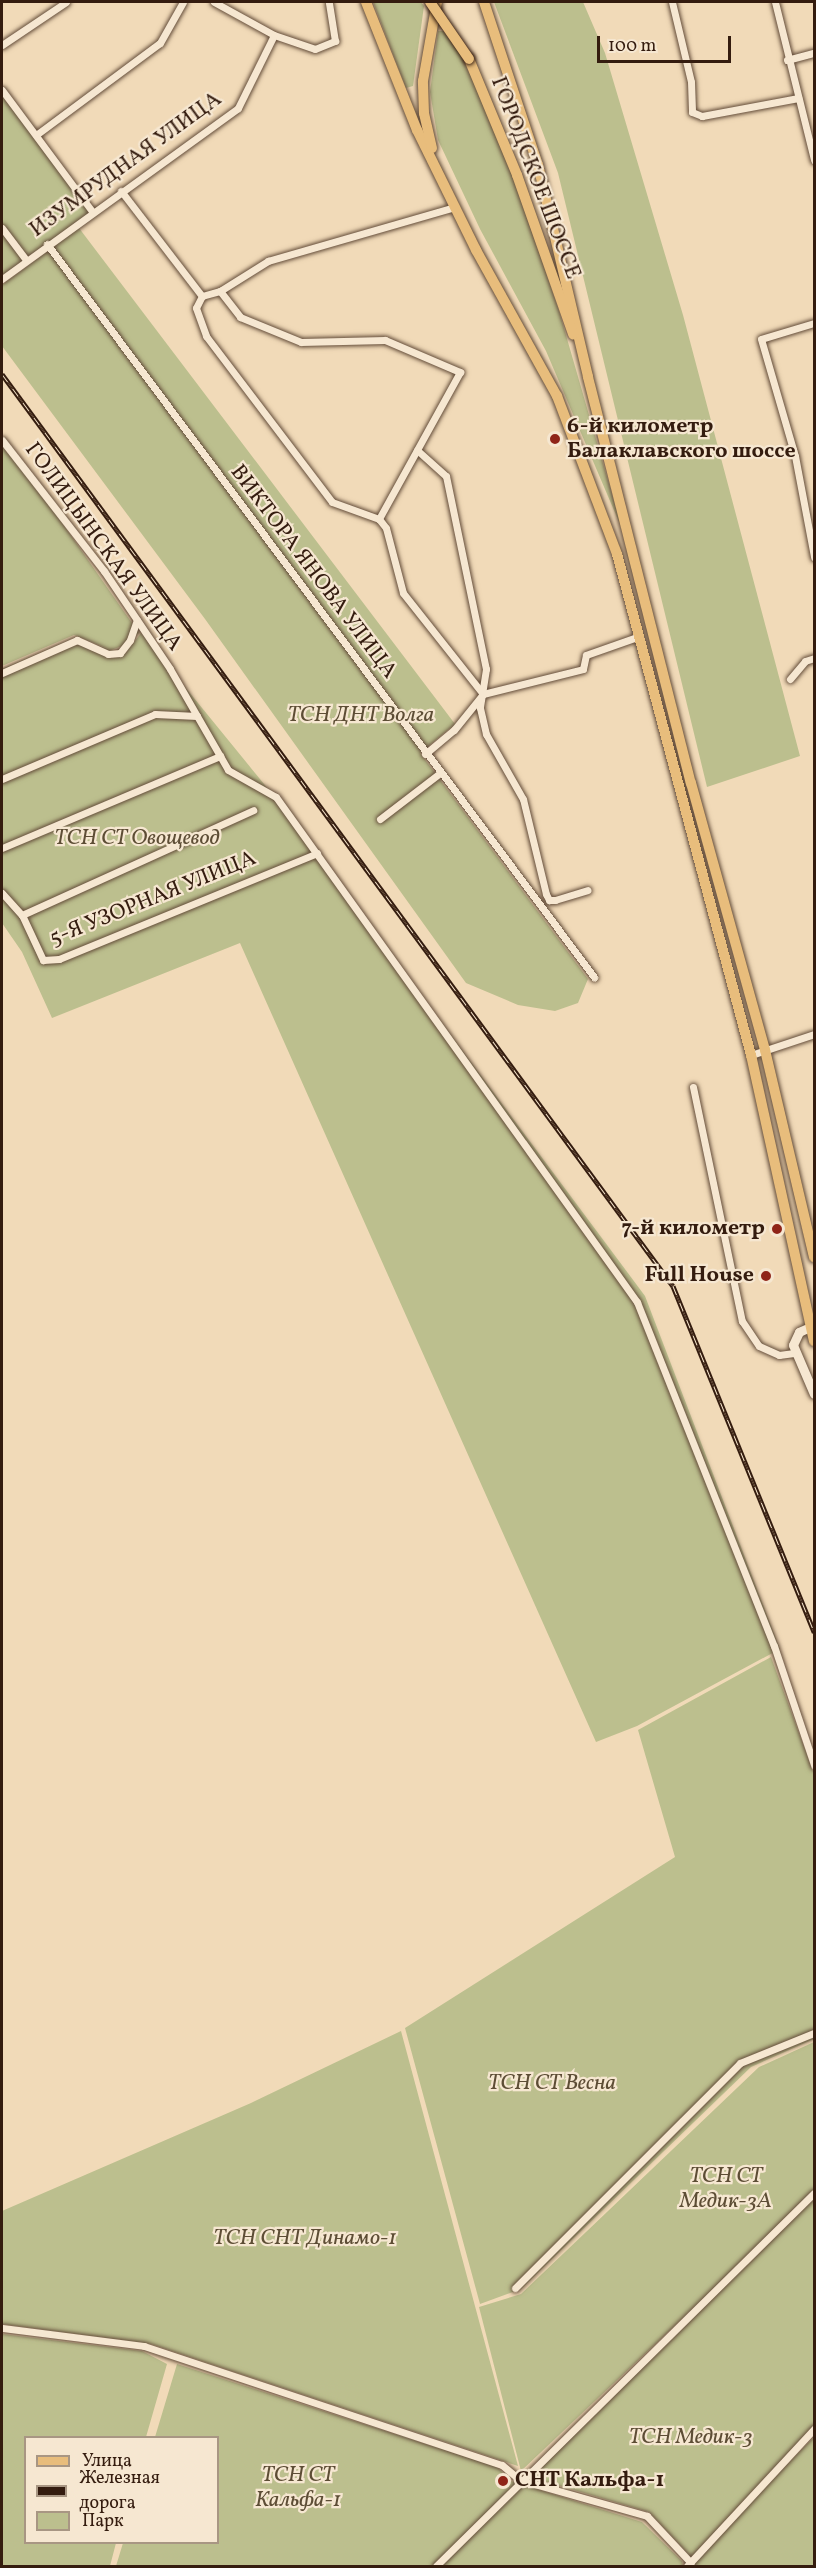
<!DOCTYPE html>
<html>
<head>
<meta charset="utf-8">
<style>
  body { margin:0 }
  #map { position:relative; width:816px; height:2568px; overflow:hidden; background:#f1dab8; font-family:Vollkorn,serif }
  div>[style] { position:absolute }
  .green>* { inset:0; background:#bcbf8e }
  .roads { filter:drop-shadow(0 0 2px #634c39) drop-shadow(0 0 2px #634c39) }
  .minor>* { height:7px; margin:-3.5px; padding:0 3.5px; transform-origin:3.5px; border-radius:3.5px; background:#f6e7d1 }
  .tertiary>* { height:9px; margin:-4.5px; padding:0 4.5px; transform-origin:4.5px; border-radius:4.5px; background:#f6e7d1 }
  .primary>* { height:10px; margin:-5px; padding:0 5px; transform-origin:5px; border-radius:5px; background:#e8bd7c }
  .rail>* { height:5px; margin-top:-2.5px; transform-origin:0; background:repeating-linear-gradient(90deg,#f6e7d1 0 9px,#341c0f 0 18px); box-sizing:border-box; border-block:2px solid #341c0f }
  .bridges { filter:drop-shadow(0 0 2px #341c0f) drop-shadow(0 0 2px #341c0f) }
  .primary-bridge>* { height:10px; margin:-5px; padding:0 5px; transform-origin:5px; border-radius:5px; background:#e8bd7c }
  .dots>* { width:16px; height:16px; translate:-50% -50%; box-sizing:border-box; border:3px solid #f6e7d1; border-radius:50% }
  span { translate:-50% -50%; white-space:nowrap; text-align:center; line-height:1.15; -webkit-text-stroke:4.5px #f6e7d1; paint-order:stroke }
  .street-label { font-size:22px; color:#341c0f }
  .poi-label { font-size:22px; color:#341c0f; font-weight:700 }
  .left { translate:0 -50%; text-align:left }
  .right { translate:-100% -50%; text-align:right }
  .park-label { font-size:22px; color:#5d4d35; font-style:italic }
  .frame { position:absolute; inset:0; border:3px solid #341c0f; pointer-events:none }
  .legend { position:absolute; left:24px; top:2436px; width:195px; height:108px; box-sizing:border-box; background:#f6e7d1; border:2px solid #a89683; margin:0; padding:8px 10px; list-style:none; font-size:18px; color:#341c0f }
  .legend li { display:flex; align-items:center; gap:12px; height:30px }
  .legend b { width:30px; border:2px solid #a89683 }
  .scale { position:absolute; left:597px; top:36px; width:134px; height:27px; box-sizing:border-box; border:3px solid #341c0f; border-top:0; padding-left:8px; font-size:18px; line-height:21px; white-space:nowrap; color:#341c0f; -webkit-text-stroke:4px #f6e7d1; paint-order:stroke }
</style>
</head>
<body>
<div id="map">
  <div class="green">
    <i style="clip-path:polygon(373px 2px,421px 2px,424px 6px,413px 86px,406px 88px)"></i>
    <i style="clip-path:polygon(494px 2px,583px 2px,605px 53px,683px 315px,800px 756px,707px 787px,558px 173px)"></i>
    <i style="clip-path:polygon(438px 31px,443px 31px,460px 54px,499px 135px,559px 311px,622px 529px,546px 351px,480px 229px,438px 140px,430px 92px)"></i>
    <i style="clip-path:polygon(2px 86px,95px 213px,2px 281px)"></i>
    <i style="clip-path:polygon(79px 228px,455px 724px,420px 753px,588px 979px,578px 1003px,555px 1011px,518px 1005px,466px 983px,205px 619px,2px 346px,2px 285px)"></i>
    <i style="clip-path:polygon(2px 437px,139px 633px,122px 646px,111px 650px,74px 635px,2px 666px)"></i>
    <i style="clip-path:polygon(141px 633px,264px 784px,645px 1296px,780px 1649px,637px 1726px,596px 1742px,240px 943px,52px 1018px,22px 952px,2px 923px,2px 669px,74px 638px,125px 654px)"></i>
    <i style="clip-path:polygon(771px 1657px,814px 1774px,814px 2039px,751px 2067px,521px 2289px,480px 2304px,405px 2028px,675px 1857px,638px 1730px)"></i>
    <i style="clip-path:polygon(401px 2031px,518px 2466px,151px 2344px,2px 2324px,2px 2211px,251px 2103px)"></i>
    <i style="clip-path:polygon(814px 2042px,814px 2194px,521px 2471px,479px 2307px,521px 2294px,759px 2067px)"></i>
    <i style="clip-path:polygon(814px 2199px,814px 2429px,714px 2539px,814px 2437px,814px 2566px,694px 2566px,694px 2560px,649px 2512px,530px 2477px)"></i>
    <i style="clip-path:polygon(2px 2334px,142px 2351px,167px 2364px,146px 2437px,26px 2438px,26px 2542px,116px 2543px,110px 2566px,2px 2566px)"></i>
    <i style="clip-path:polygon(177px 2364px,497px 2467px,511px 2481px,642px 2522px,682px 2561px,683px 2566px,116px 2566px,123px 2543px,218px 2542px,218px 2438px,155px 2437px)"></i>
  </div>
  <div class="roads">
    <div class="minor">
      <i style="left:214px;top:2px;width:68px;rotate:28.8deg"></i>
      <i style="left:274px;top:35px;width:43px;rotate:18.9deg"></i>
      <i style="left:315px;top:49px;width:22px;rotate:-22deg"></i>
      <i style="left:335px;top:41px;width:39px;rotate:-99deg"></i>
      <i style="left:672px;top:2px;width:82px;rotate:76.6deg"></i>
      <i style="left:691px;top:82px;width:30px;rotate:88deg"></i>
      <i style="left:692px;top:112px;width:11px;rotate:22deg"></i>
      <i style="left:702px;top:116px;width:98px;rotate:-10.6deg"></i>
      <i style="left:775px;top:2px;width:163px;rotate:76.1deg"></i>
      <i style="left:2px;top:45px;width:77px;rotate:-33.9deg"></i>
      <i style="left:787px;top:60px;width:28px;rotate:-15deg"></i>
      <i style="left:2px;top:90px;width:151px;rotate:53.4deg"></i>
      <i style="left:36px;top:135px;width:154px;rotate:-36.6deg"></i>
      <i style="left:160px;top:43px;width:47px;rotate:-60.7deg"></i>
      <i style="left:121px;top:191px;width:133px;rotate:52.4deg"></i>
      <i style="left:2px;top:228px;width:40px;rotate:53deg"></i>
      <i style="left:47px;top:244px;width:915px;rotate:53.27deg"></i>
      <i style="left:2px;top:279px;width:291px;rotate:-35.9deg"></i>
      <i style="left:238px;top:108px;width:81px;rotate:-63.7deg"></i>
      <i style="left:220px;top:291px;width:57px;rotate:-32deg"></i>
      <i style="left:268px;top:261px;width:195px;rotate:-16.1deg"></i>
      <i style="left:202px;top:296px;width:13px;rotate:117deg"></i>
      <i style="left:196px;top:308px;width:30px;rotate:70deg"></i>
      <i style="left:206px;top:336px;width:208px;rotate:52.8deg"></i>
      <i style="left:332px;top:502px;width:50px;rotate:19.9deg"></i>
      <i style="left:379px;top:519px;width:11px;rotate:52deg"></i>
      <i style="left:386px;top:528px;width:67px;rotate:75.3deg"></i>
      <i style="left:403px;top:593px;width:129px;rotate:51.6deg"></i>
      <i style="left:202px;top:296px;width:19px;rotate:-16deg"></i>
      <i style="left:220px;top:291px;width:33px;rotate:52deg"></i>
      <i style="left:240px;top:317px;width:66px;rotate:22.3deg"></i>
      <i style="left:301px;top:342px;width:84px;rotate:-1.4deg"></i>
      <i style="left:385px;top:340px;width:82px;rotate:23.1deg"></i>
      <i style="left:460px;top:372px;width:168px;rotate:118.9deg"></i>
      <i style="left:814px;top:323px;width:55px;rotate:163.2deg"></i>
      <i style="left:761px;top:339px;width:122px;rotate:73.8deg"></i>
      <i style="left:795px;top:456px;width:103px;rotate:79.3deg"></i>
      <i style="left:2px;top:440px;width:166px;rotate:52.1deg"></i>
      <i style="left:104px;top:571px;width:118px;rotate:56deg"></i>
      <i style="left:170px;top:669px;width:116px;rotate:60.1deg"></i>
      <i style="left:228px;top:770px;width:55px;rotate:29.4deg"></i>
      <i style="left:276px;top:797px;width:621px;rotate:54.44deg"></i>
      <i style="left:637px;top:1302px;width:370px;rotate:68.3deg"></i>
      <i style="left:774px;top:1646px;width:126px;rotate:71.4deg"></i>
      <i style="left:417px;top:450px;width:39px;rotate:42deg"></i>
      <i style="left:446px;top:476px;width:197px;rotate:78.3deg"></i>
      <i style="left:486px;top:669px;width:39px;rotate:99deg"></i>
      <i style="left:480px;top:708px;width:27px;rotate:77deg"></i>
      <i style="left:486px;top:734px;width:75px;rotate:60.4deg"></i>
      <i style="left:523px;top:799px;width:98px;rotate:76.4deg"></i>
      <i style="left:546px;top:894px;width:7px;rotate:63deg"></i>
      <i style="left:549px;top:900px;width:6px"></i>
      <i style="left:555px;top:900px;width:34px;rotate:-17deg"></i>
      <i style="left:2px;top:673px;width:82px;rotate:-23.7deg"></i>
      <i style="left:77px;top:640px;width:34px;rotate:24deg"></i>
      <i style="left:108px;top:654px;width:12px;rotate:-5deg"></i>
      <i style="left:120px;top:653px;width:16px;rotate:-52deg"></i>
      <i style="left:130px;top:640px;width:21px;rotate:-71deg"></i>
      <i style="left:790px;top:679px;width:23px;rotate:-50deg"></i>
      <i style="left:805px;top:661px;width:9px;rotate:-18deg"></i>
      <i style="left:425px;top:754px;width:38px;rotate:-40deg"></i>
      <i style="left:454px;top:730px;width:46px;rotate:-51.1deg"></i>
      <i style="left:483px;top:694px;width:103px;rotate:-14deg"></i>
      <i style="left:583px;top:669px;width:14px;rotate:-78deg"></i>
      <i style="left:586px;top:655px;width:57px;rotate:-19.4deg"></i>
      <i style="left:2px;top:779px;width:166px;rotate:-23deg"></i>
      <i style="left:155px;top:714px;width:42px;rotate:2.7deg"></i>
      <i style="left:380px;top:819px;width:76px;rotate:-37.5deg"></i>
      <i style="left:2px;top:848px;width:237px;rotate:-22.9deg"></i>
      <i style="left:2px;top:893px;width:30px;rotate:48deg"></i>
      <i style="left:22px;top:915px;width:50px;rotate:65deg"></i>
      <i style="left:43px;top:960px;width:16px;rotate:-4deg"></i>
      <i style="left:59px;top:959px;width:279px;rotate:-22.3deg"></i>
      <i style="left:22px;top:915px;width:254px;rotate:-24.4deg"></i>
      <i style="left:751px;top:1055px;width:66px;rotate:-18.4deg"></i>
      <i style="left:693px;top:1087px;width:239px;rotate:78.2deg"></i>
      <i style="left:742px;top:1321px;width:30px;rotate:56deg"></i>
      <i style="left:759px;top:1346px;width:22px;rotate:24deg"></i>
      <i style="left:779px;top:1355px;width:15px;rotate:-8deg"></i>
      <i style="left:515px;top:2288px;width:318px;rotate:-45deg"></i>
      <i style="left:740px;top:2063px;width:80px;rotate:-22.1deg"></i>
      <i style="left:2px;top:2328px;width:143px;rotate:7.2deg"></i>
      <i style="left:144px;top:2346px;width:377px;rotate:18.4deg"></i>
      <i style="left:502px;top:2465px;width:23px;rotate:40deg"></i>
      <i style="left:520px;top:2480px;width:132px;rotate:15.8deg"></i>
      <i style="left:647px;top:2516px;width:64px;rotate:46.9deg"></i>
      <i style="left:436px;top:2566px;width:531px;rotate:-44.62deg"></i>
      <i style="left:687px;top:2566px;width:187px;rotate:-47.2deg"></i>
    </div>
    <div class="tertiary">
      <i style="left:810px;top:1327px;width:12px;rotate:156deg"></i>
      <i style="left:799px;top:1332px;width:14px;rotate:115deg"></i>
      <i style="left:793px;top:1345px;width:53px;rotate:66.8deg"></i>
    </div>
    <div class="primary">
      <i style="left:366px;top:2px;width:138px;rotate:68.3deg"></i>
      <i style="left:417px;top:130px;width:134px;rotate:63.8deg"></i>
      <i style="left:476px;top:250px;width:167px;rotate:61deg"></i>
      <i style="left:557px;top:396px;width:169px;rotate:69.2deg"></i>
      <i style="left:617px;top:554px;width:519px;rotate:75.03deg"></i>
      <i style="left:751px;top:1055px;width:293px;rotate:77.6deg"></i>
      <i style="left:484px;top:2px;width:172px;rotate:71.7deg"></i>
      <i style="left:538px;top:165px;width:218px;rotate:76.7deg"></i>
      <i style="left:588px;top:377px;width:419px;rotate:75.8deg"></i>
      <i style="left:691px;top:783px;width:277px;rotate:74.5deg"></i>
      <i style="left:765px;top:1050px;width:213px;rotate:76.7deg"></i>
      <i style="left:469px;top:59px;width:126px;rotate:67.5deg"></i>
      <i style="left:517px;top:175px;width:169px;rotate:70.6deg"></i>
      <i style="left:432px;top:148px;width:36px;rotate:-103deg"></i>
      <i style="left:424px;top:113px;width:32px;rotate:-92deg"></i>
      <i style="left:423px;top:81px;width:80px;rotate:-80deg"></i>
    </div>
  </div>
  <div class="rail">
    <i style="left:2px;top:374px;width:1132px;rotate:53.66deg"></i>
    <i style="left:673px;top:1286px;width:374px;rotate:67.8deg"></i>
  </div>
  <div class="bridges">
    <div class="primary-bridge">
      <i style="left:430px;top:2px;width:69px;rotate:55.6deg"></i>
    </div>
  </div>
  <div class="dots">
    <i style="left:555px;top:439px;background:#8f2418"></i>
    <i style="left:777px;top:1229px;background:#8f2418"></i>
    <i style="left:766px;top:1276px;background:#8f2418"></i>
    <i style="left:503px;top:2481px;background:#8f2418"></i>
  </div>
  <div class="street-label">
    <span style="left:126px;top:165px;rotate:-36deg">ИЗУМРУДНАЯ УЛИЦА</span>
    <span style="left:535px;top:178px;rotate:69deg">ГОРОДСКОЕ ШОССЕ</span>
    <span style="left:103px;top:547px;rotate:54deg">ГОЛИЦЫНСКАЯ УЛИЦА</span>
    <span style="left:313px;top:572px;rotate:53deg">ВИКТОРА ЯНОВА УЛИЦА</span>
    <span style="left:153px;top:899px;rotate:-22deg">5-Я УЗОРНАЯ УЛИЦА</span>
  </div>
  <div class="poi-label">
    <span class="left" style="left:567px;top:439px">6-й километр<br>Балаклавского шоccе</span>
    <span class="right" style="left:765px;top:1229px">7-й километр</span>
    <span class="right" style="left:754px;top:1276px">Full House</span>
    <span class="left" style="left:515px;top:2481px">СНТ Кальфа-1</span>
  </div>
  <div class="park-label">
    <span style="left:361px;top:716px">ТСН ДНТ Волга</span>
    <span style="left:137px;top:839px">ТСН СТ Овощевод</span>
    <span style="left:552px;top:2084px">ТСН СТ Весна</span>
    <span style="left:726px;top:2189px">ТСН СТ<br>Медик-3А</span>
    <span style="left:305px;top:2239px">ТСН СНТ Динамо-1</span>
    <span style="left:691px;top:2438px">ТСН Медик-3</span>
    <span style="left:298px;top:2488px">ТСН СТ<br>Кальфа-1</span>
  </div>
  <div class="frame"></div>
  <ul class="legend">
  <li><b style="height:8px;background:#e8bd7c"></b>Улица</li>
  <li><b style="height:8px;background:#341c0f"></b>Железная дорога</li>
  <li><b style="height:16px;background:#bcbf8e"></b>Парк</li>
  </ul>
  <div class="scale">100 m</div>
</div>
</body>
</html>
